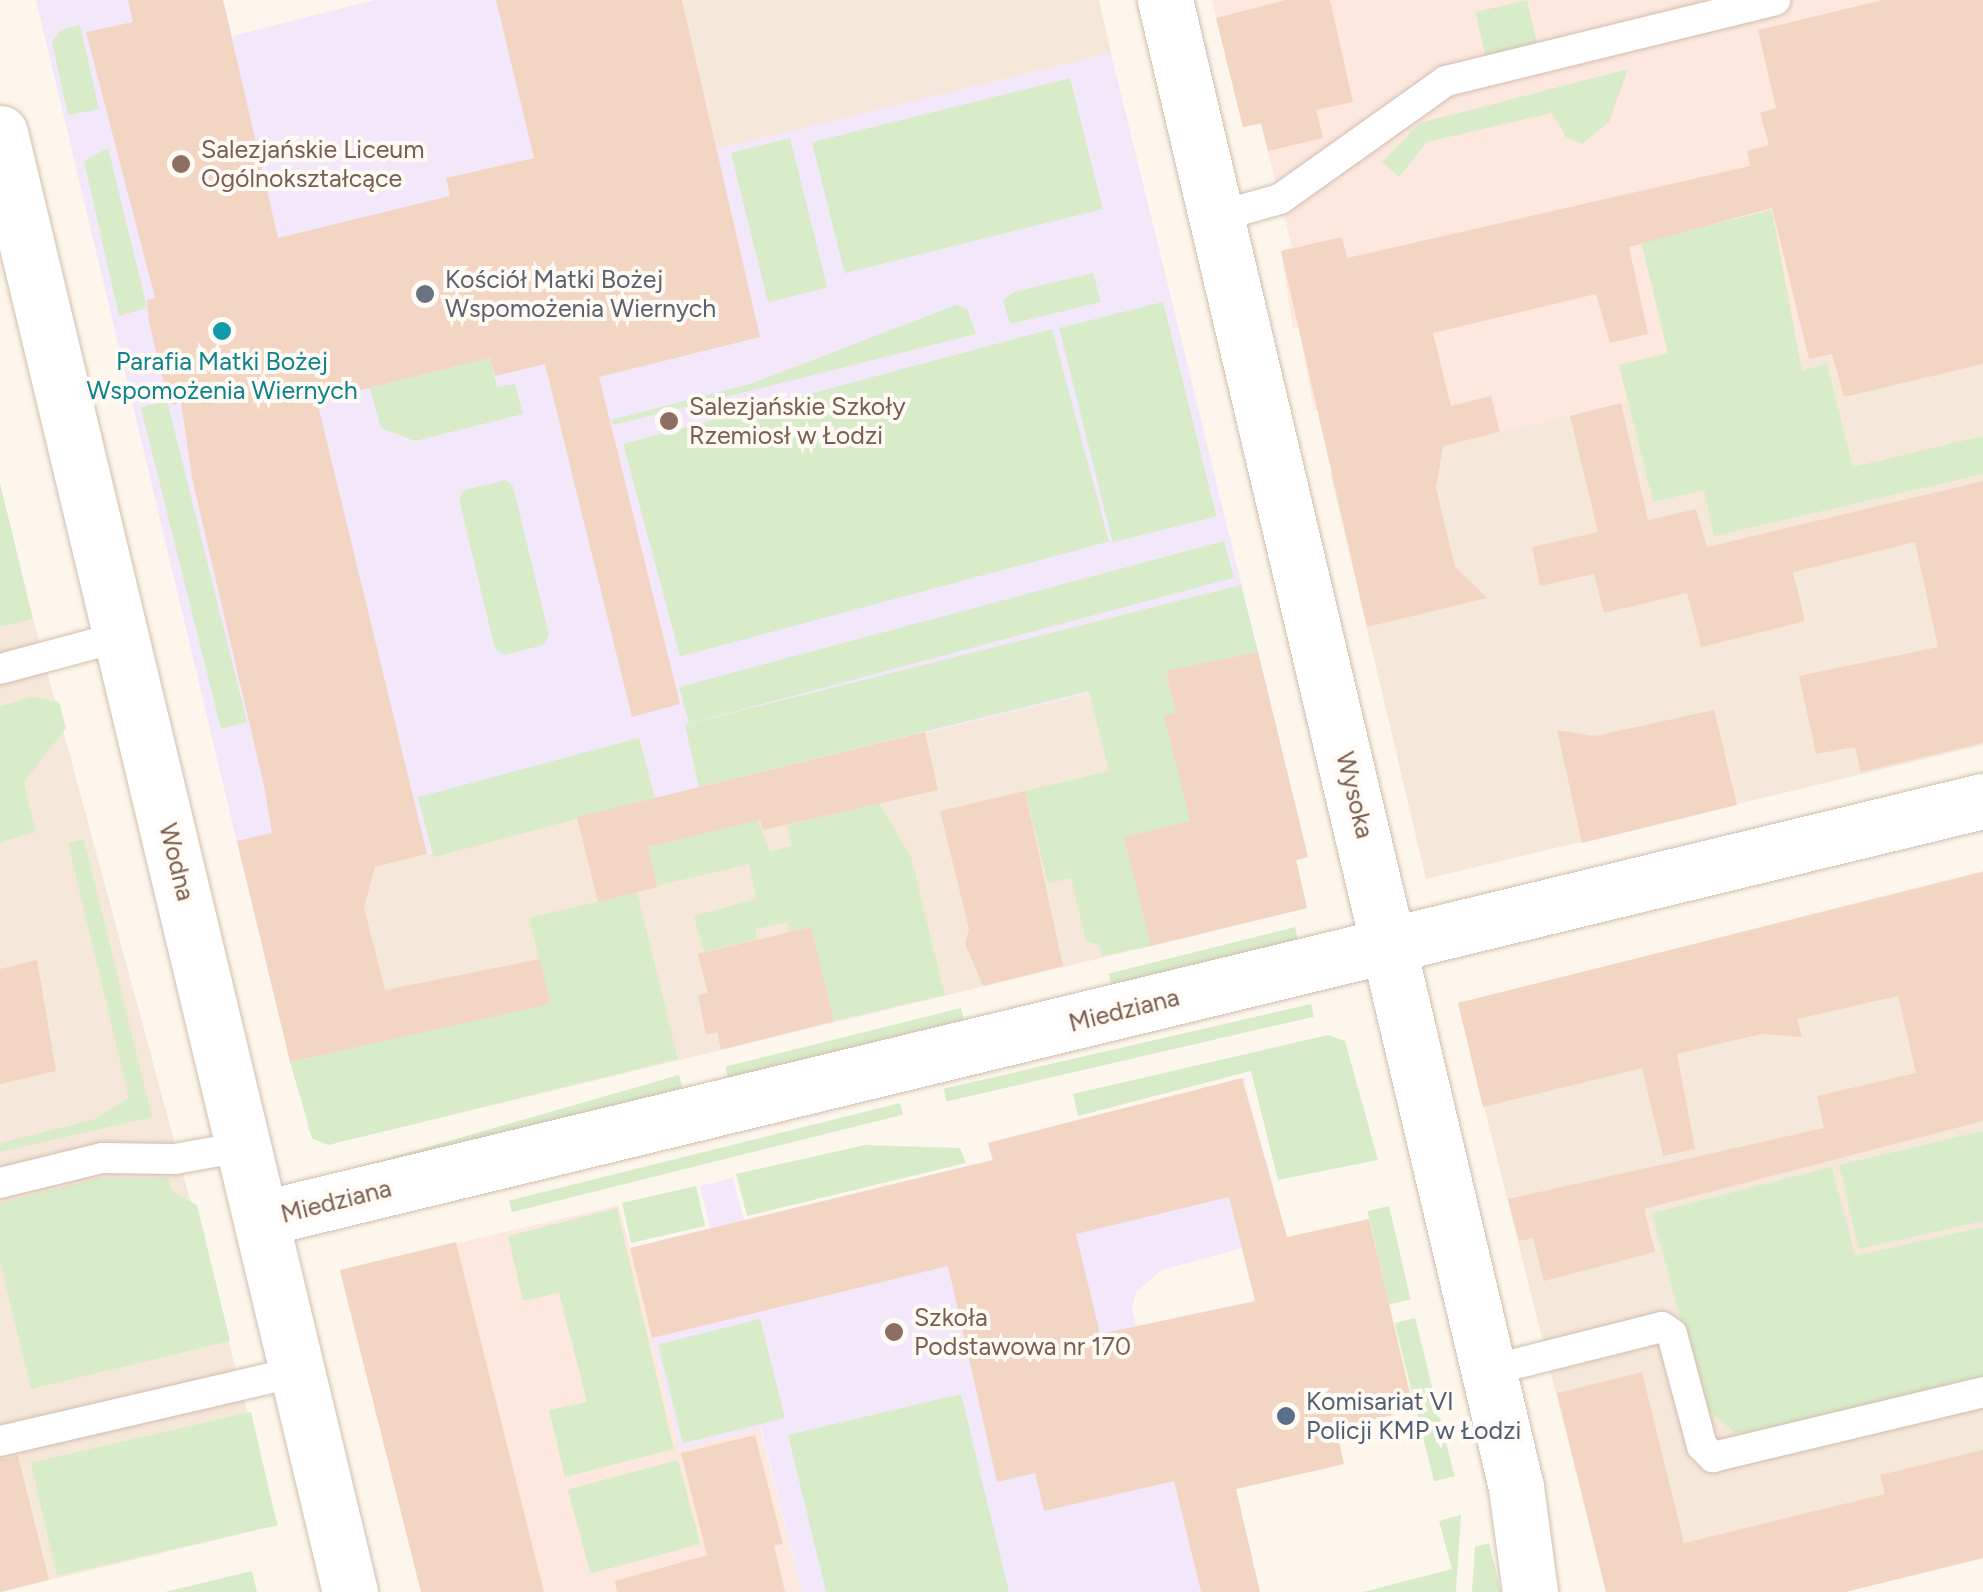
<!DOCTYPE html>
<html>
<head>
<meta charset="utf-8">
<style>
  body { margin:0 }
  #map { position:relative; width:1983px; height:1592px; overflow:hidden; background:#fdf6ec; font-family:Figtree,sans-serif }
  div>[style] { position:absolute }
  .residential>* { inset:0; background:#f5e8da }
  .commercial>* { inset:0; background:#fde8e0 }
  .education>* { inset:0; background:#f3e8fa }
  .green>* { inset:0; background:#d8ecc9; transform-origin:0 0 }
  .building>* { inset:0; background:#f3d5c3 }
  .roads { filter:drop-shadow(0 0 2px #d1beb0) drop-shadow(0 0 2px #d1beb0) }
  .service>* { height:30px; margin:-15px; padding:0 15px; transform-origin:15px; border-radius:15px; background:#fff }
  .minor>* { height:55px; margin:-27.5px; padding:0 27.5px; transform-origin:27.5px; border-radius:27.5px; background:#fff }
  .tertiary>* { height:55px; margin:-27.5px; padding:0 27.5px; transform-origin:27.5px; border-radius:27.5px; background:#fff }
  .dots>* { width:28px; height:28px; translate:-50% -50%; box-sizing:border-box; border:5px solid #fffaf3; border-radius:50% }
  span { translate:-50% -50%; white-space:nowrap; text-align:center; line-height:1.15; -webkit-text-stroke:8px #fffaf3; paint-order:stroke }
  .education-label { font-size:25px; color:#785e54 }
  .left { translate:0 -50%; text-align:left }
  .worship-label { font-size:25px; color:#5b616d }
  .culture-label { font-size:25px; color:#0d838f }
  .street-label { font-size:25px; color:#7a5c4d }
  .service-label { font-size:25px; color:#4e5e75 }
</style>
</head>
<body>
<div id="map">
  <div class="residential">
    <i style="clip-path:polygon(681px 0,1099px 0,1111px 53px,716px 150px)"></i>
    <i style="clip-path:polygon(1983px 317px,1983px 745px,1426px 879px,1330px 472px)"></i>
    <i style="clip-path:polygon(33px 619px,278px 1525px,0 1592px,0 627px)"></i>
    <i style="clip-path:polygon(1258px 652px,1308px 857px,1296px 861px,1307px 908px,328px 1145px,307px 1129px,363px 870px)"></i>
    <i style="clip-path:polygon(1983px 871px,1983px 1558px,1845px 1592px,1606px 1592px,1458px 1003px)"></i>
  </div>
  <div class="commercial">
    <i style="clip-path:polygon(1212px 0,1983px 0,1983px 317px,1341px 470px,1324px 408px,1314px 411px,1299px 327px,1293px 328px,1281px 251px,1292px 248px,1261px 124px,1243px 127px)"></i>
    <i style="clip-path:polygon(619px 1205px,680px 1449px,760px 1428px,802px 1592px,421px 1592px,340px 1271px)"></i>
  </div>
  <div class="education">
    <i style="clip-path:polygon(36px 0,223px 0,232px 36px,374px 0,682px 0,717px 149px,1111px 53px,1258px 652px,250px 897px)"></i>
    <i style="clip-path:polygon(1248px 1077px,1244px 1083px,1273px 1186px,1245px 1193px,1257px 1244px,1162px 1270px,1136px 1292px,1132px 1309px,1201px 1592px,802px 1592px,761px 1428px,680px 1450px,630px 1248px,710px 1228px,700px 1186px,733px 1178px,744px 1220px,992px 1160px,988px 1143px)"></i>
  </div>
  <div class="green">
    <i style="left:1527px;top:0;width:48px;height:53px;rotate:77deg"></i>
    <i style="clip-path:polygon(80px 25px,99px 109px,68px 115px,52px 42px,61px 30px)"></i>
    <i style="clip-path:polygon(1628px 69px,1609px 122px,1582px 144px,1566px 137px,1552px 113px,1427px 142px,1399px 177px,1382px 162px,1420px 123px)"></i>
    <i style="left:1070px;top:78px;width:135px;height:266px;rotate:76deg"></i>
    <i style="left:790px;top:138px;width:154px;height:61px;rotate:76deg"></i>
    <i style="clip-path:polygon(108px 148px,147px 308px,119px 316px,84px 161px)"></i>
    <i style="clip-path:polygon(1772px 210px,1802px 371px,1827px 363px,1853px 467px,1983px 436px,1983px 474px,1714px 536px,1704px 490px,1653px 502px,1619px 365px,1668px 353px,1641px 242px)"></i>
    <i style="clip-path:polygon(1093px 273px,1101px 302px,1010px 324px,1003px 300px,1014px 292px)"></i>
    <i style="left:1163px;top:302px;width:221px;height:107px;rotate:76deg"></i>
    <i style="clip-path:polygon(956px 305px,967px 309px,976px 334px,613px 425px,611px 420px,750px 384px)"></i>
    <i style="left:1052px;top:329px;width:220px;height:444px;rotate:75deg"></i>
    <i style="clip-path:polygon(490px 358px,497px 387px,515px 384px,523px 414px,415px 441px,381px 428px,370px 388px)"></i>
    <i style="left:167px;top:401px;width:331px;height:27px;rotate:76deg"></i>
    <i style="clip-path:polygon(506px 480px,513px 486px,549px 636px,543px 645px,505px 655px,495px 649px,459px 499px,464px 490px)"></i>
    <i style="clip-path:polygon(0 483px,33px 619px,0 627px)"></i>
    <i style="left:1224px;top:541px;width:38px;height:564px;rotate:75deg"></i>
    <i style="clip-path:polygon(1241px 585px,1258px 652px,1166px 672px,1176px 713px,1165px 715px,1206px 834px,1165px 827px,1125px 837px,1151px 946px,1102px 956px,1099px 945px,1086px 941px,1071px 878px,1048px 883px,1025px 791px,1109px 771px,1089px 691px,699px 787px,685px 725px)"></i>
    <i style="clip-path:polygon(33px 697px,59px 702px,66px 728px,24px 782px,36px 832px,0 842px,0 706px)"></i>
    <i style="left:639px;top:738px;width:62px;height:229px;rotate:75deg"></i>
    <i style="clip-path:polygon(879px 803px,911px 857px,945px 995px,834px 1021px,811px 927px,789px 932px,787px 922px,756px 929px,757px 939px,704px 952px,694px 916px,756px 899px,749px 864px,656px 886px,648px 847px,758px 820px,770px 852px,792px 846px,787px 825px)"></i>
    <i style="clip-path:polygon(84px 839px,152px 1117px,0 1152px,0 1143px,93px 1120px,129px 1098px,68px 843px)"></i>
    <i style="clip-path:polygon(637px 892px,678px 1059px,328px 1145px,312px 1138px,290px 1062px,550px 1003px,529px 918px)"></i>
    <i style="left:1295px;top:927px;width:16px;height:192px;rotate:76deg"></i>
    <i style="left:1311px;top:1004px;width:13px;height:377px;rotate:77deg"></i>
    <i style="left:961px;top:1008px;width:12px;height:243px;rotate:76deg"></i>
    <i style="clip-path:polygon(1328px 1035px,1345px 1041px,1378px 1160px,1278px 1180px,1251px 1071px,1078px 1116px,1073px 1094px)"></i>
    <i style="left:679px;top:1075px;width:15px;height:365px;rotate:74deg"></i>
    <i style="left:900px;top:1103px;width:12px;height:403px;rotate:76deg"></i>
    <i style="clip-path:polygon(1983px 1131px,1983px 1221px,1859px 1249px,1839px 1165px)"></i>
    <i style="clip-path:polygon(865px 1145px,960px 1148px,966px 1163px,747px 1216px,736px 1174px)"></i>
    <i style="clip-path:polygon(1832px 1167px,1855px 1256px,1983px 1227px,1983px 1378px,1752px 1434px,1735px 1432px,1704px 1408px,1652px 1213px)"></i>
    <i style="clip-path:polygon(100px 1178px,168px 1178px,172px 1191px,197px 1205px,230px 1341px,31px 1389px,0 1261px,0 1203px)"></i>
    <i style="left:696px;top:1186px;width:41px;height:76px;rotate:77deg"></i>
    <i style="left:1389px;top:1206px;width:96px;height:22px;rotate:77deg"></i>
    <i style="clip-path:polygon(617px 1208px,674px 1449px,565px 1477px,549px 1410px,587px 1402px,559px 1293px,523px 1301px,508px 1236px)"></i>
    <i style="left:1415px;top:1318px;width:163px;height:21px;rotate:76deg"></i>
    <i style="left:760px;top:1319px;width:102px;height:105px;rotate:76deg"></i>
    <i style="clip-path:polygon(961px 1394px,1009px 1592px,826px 1592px,788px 1435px)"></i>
    <i style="left:251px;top:1412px;width:116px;height:226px;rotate:77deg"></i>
    <i style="left:678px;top:1460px;width:87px;height:114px;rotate:75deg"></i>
    <i style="clip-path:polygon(1461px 1515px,1456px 1592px,1363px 1592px,1452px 1569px,1439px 1521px)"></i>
    <i style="clip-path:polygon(1489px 1543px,1501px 1592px,1472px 1592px,1475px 1547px)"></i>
    <i style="clip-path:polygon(252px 1571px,257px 1592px,165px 1592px)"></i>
  </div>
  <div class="building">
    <i style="clip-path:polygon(128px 0,223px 0,278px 238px,450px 196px,446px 178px,534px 158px,496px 0,682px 0,760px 337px,599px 377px,680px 704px,632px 717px,545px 364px,495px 376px,490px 358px,317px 401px,427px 854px,375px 867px,364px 908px,385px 990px,540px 959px,550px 1004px,290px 1062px,237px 841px,272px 833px,264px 786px,192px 478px,181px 402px,173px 405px,164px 384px,149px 322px,147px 300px,155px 298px,86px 32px,133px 22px)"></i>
    <i style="clip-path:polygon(1285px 0,1330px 0,1353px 102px,1316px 110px,1323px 138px,1268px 151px,1261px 123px,1243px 127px,1216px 18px)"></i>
    <i style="clip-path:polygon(1883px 0,1983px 0,1983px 364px,1844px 397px,1832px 354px,1809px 359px,1772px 208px,1629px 247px,1648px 334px,1610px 343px,1596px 294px,1433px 333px,1451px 406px,1491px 396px,1500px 432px,1443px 446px,1436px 488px,1455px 567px,1487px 598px,1367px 627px,1281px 251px,1342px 237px,1347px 258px,1750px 166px,1747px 151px,1769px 145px,1760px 113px,1776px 108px,1758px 30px)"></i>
    <i style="clip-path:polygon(1621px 403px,1648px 520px,1696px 509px,1707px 547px,1983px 481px,1983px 743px,1861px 772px,1855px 747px,1816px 754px,1799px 676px,1938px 647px,1915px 542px,1793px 572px,1805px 621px,1701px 647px,1687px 593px,1604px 613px,1594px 574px,1540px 586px,1532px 547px,1598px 532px,1570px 416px)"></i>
    <i style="clip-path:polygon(1258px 652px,1308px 857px,1296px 860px,1307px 908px,1151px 946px,1124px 837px,1190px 821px,1164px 715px,1176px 713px,1166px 671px)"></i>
    <i style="clip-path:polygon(1714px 710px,1737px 805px,1582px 843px,1557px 730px,1595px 736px)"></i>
    <i style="clip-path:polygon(925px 732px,938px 790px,763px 830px,760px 820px,648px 847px,657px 887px,598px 902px,577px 817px)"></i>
    <i style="clip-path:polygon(1025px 791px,1063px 966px,983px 986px,965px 944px,969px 929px,940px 811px)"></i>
    <i style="clip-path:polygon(1983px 872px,1983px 1121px,1644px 1209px,1655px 1252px,1544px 1281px,1533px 1238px,1519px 1241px,1508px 1199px,1824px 1128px,1817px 1096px,1916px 1073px,1898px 996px,1797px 1019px,1802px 1037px,1761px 1034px,1677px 1054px,1695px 1149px,1663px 1156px,1642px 1068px,1483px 1107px,1458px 1003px)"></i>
    <i style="clip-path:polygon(811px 927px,834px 1021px,721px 1050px,717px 1032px,706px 1035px,698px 995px,708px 993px,698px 954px)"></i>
    <i style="clip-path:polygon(37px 960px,56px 1071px,0 1084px,0 969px)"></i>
    <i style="clip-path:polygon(evenodd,1242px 1078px,1287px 1237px,1369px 1219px,1414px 1410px,1336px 1428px,1344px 1464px,1236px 1489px,1260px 1592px,1201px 1592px,1174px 1481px,1044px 1511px,1035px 1473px,997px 1482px,948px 1266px,652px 1338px,630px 1248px,993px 1160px,988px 1143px,1242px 1078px,1229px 1197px,1255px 1301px,1100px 1334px,1076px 1234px,1229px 1197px)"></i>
    <i style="clip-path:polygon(456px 1242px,472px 1306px,544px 1592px,421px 1592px,340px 1270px)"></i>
    <i style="clip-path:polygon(1642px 1372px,1684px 1543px,1885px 1494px,1880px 1475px,1983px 1450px,1983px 1558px,1845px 1592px,1606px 1592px,1557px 1393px)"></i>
    <i style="clip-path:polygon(755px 1435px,783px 1544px,774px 1545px,785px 1592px,617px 1592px,615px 1581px,707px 1555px,681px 1453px)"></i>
    <i style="clip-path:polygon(18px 1456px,49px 1580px,0 1592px,0 1459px)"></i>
  </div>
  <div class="roads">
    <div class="service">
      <i style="left:1216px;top:217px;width:66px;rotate:-15.7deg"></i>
      <i style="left:1280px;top:199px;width:204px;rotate:-35.4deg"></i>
      <i style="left:1446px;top:81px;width:339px;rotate:-13.8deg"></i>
      <i style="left:0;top:669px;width:127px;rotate:-15deg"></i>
      <i style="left:0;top:1183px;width:105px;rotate:-13.8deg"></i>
      <i style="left:102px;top:1158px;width:73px;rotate:0.8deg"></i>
      <i style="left:175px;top:1159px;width:73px;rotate:-10.2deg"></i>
      <i style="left:1487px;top:1371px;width:180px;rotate:-14.1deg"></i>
      <i style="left:1662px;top:1327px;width:12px;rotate:35deg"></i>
      <i style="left:1672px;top:1334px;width:116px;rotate:75deg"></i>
      <i style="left:1702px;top:1446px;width:16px;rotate:45deg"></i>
      <i style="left:1713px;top:1457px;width:278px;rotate:-13.5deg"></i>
      <i style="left:0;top:1441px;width:309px;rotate:-13.1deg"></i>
    </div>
    <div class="minor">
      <i style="left:0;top:133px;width:1500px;rotate:76.51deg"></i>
      <i style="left:264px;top:1218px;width:1769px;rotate:-13.64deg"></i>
    </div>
    <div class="tertiary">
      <i style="left:1165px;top:0;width:1528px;rotate:76.72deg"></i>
      <i style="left:1516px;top:1487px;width:106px;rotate:82.4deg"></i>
    </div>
  </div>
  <div class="dots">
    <i style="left:181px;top:164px;background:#8d6e63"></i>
    <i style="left:425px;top:294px;background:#6b7280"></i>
    <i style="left:222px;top:331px;background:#0f9aa8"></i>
    <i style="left:669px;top:421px;background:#8d6e63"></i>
    <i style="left:894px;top:1332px;background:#8d6e63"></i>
    <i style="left:1286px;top:1416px;background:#5c6f8a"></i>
  </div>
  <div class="education-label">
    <span class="left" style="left:201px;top:164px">Salezjańskie Liceum<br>Ogólnokształcące</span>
    <span class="left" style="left:689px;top:421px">Salezjańskie Szkoły<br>Rzemiosł w Łodzi</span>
    <span class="left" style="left:914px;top:1332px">Szkoła<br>Podstawowa nr 170</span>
  </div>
  <div class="worship-label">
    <span class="left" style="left:445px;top:294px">Kościół Matki Bożej<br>Wspomożenia Wiernych</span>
  </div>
  <div class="culture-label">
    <span style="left:222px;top:376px">Parafia Matki Bożej<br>Wspomożenia Wiernych</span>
  </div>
  <div class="street-label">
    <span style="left:1355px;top:795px;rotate:76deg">Wysoka</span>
    <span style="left:177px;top:862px;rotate:76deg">Wodna</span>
    <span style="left:1124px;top:1010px;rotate:-14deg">Miedziana</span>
    <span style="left:336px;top:1201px;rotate:-14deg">Miedziana</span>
  </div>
  <div class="service-label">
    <span class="left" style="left:1306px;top:1416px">Komisariat VI<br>Policji KMP w Łodzi</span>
  </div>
</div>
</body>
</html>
